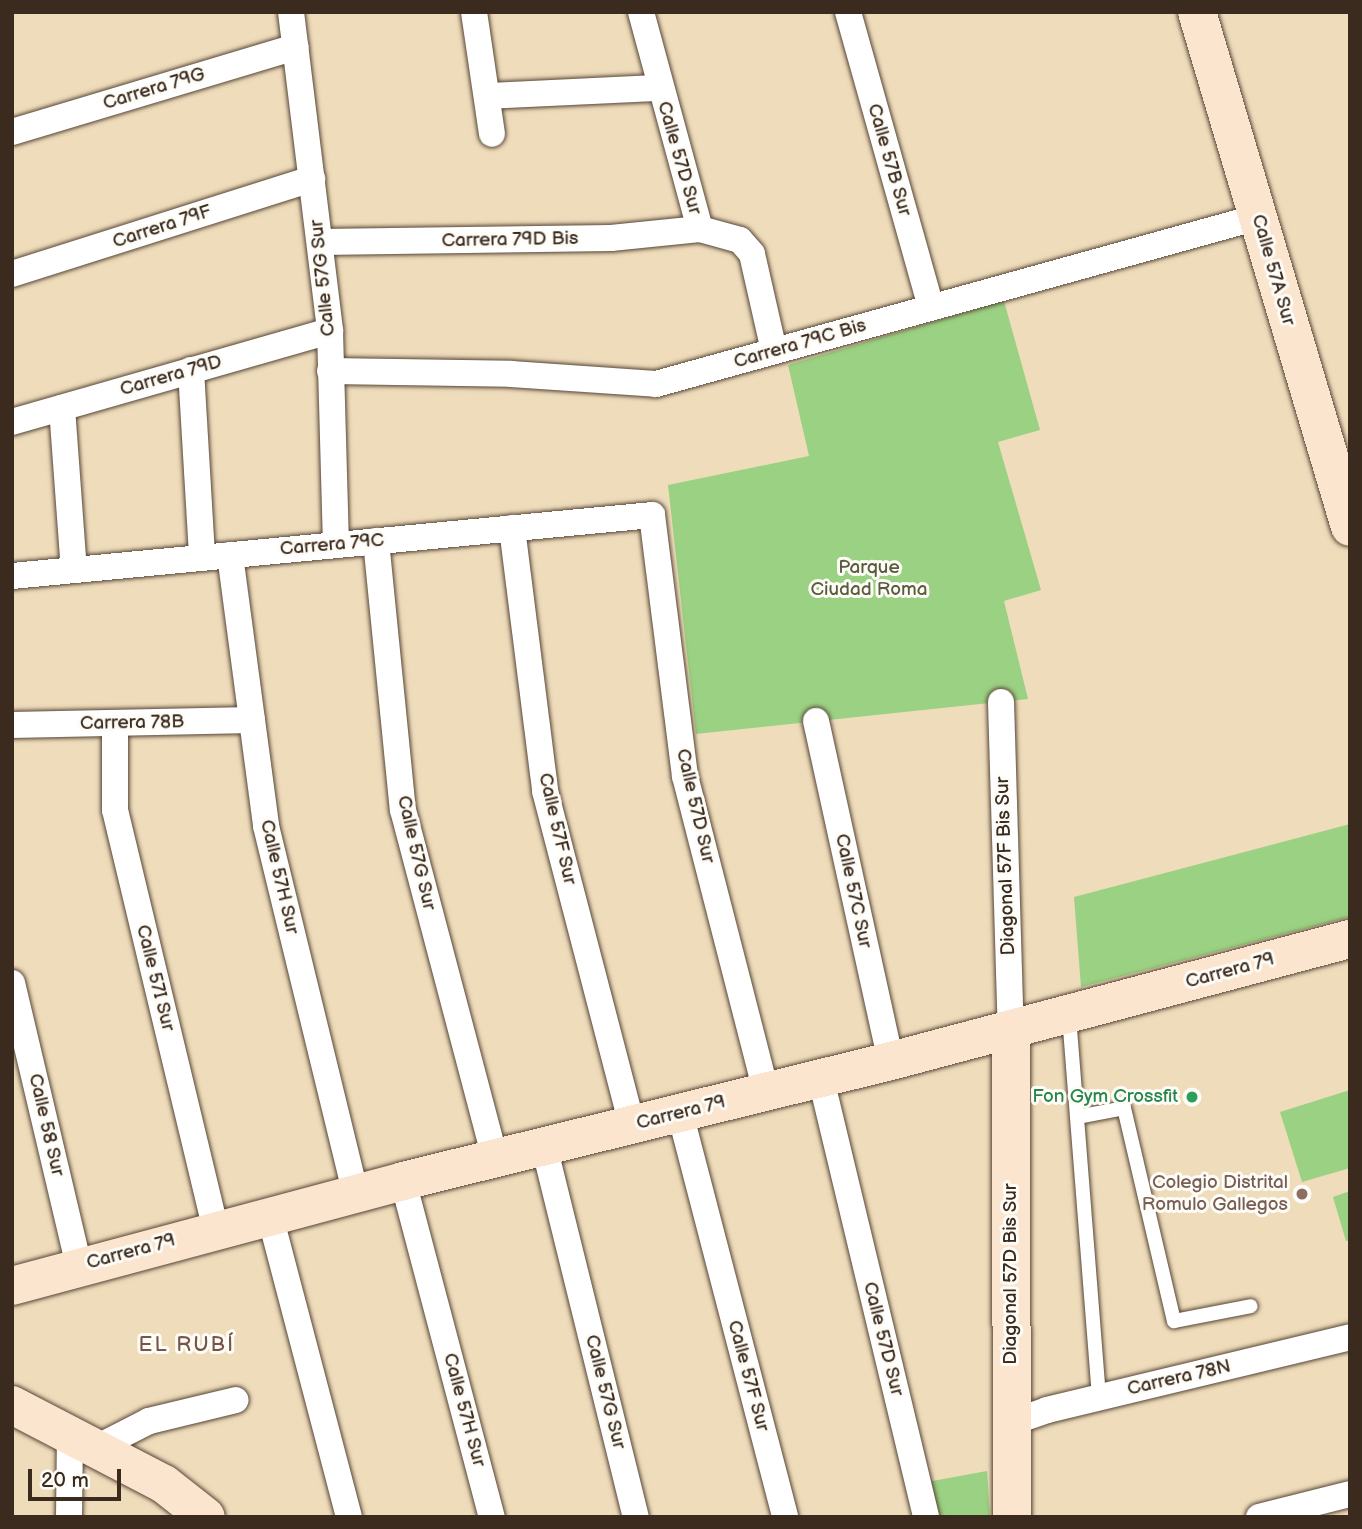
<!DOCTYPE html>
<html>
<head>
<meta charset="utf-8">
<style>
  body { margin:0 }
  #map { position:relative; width:1362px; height:1529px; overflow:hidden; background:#efdcbb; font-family:"Balsamiq Sans",sans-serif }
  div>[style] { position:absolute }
  .green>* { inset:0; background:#9bd182 }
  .roads { filter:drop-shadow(0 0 2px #564536) drop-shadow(0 0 2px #564536) }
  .lane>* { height:14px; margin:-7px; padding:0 7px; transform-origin:7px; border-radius:7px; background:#fff }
  .street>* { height:26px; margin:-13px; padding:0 13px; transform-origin:13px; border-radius:13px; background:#fff }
  .secondary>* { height:38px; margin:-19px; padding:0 19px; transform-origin:19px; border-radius:19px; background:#fce5cf }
  .dots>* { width:19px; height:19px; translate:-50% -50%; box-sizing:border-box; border:4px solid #fdfcf7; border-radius:50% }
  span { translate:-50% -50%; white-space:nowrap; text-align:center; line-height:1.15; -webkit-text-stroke:6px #fdfcf7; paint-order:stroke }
  .street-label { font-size:19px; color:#3b2a1e }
  .park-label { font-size:19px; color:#585c3c }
  .leisure-label { font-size:19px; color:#27864d }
  .right { translate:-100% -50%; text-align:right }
  .education-label { font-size:19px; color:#785e54 }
  .neighbourhood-label { font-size:21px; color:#765447; letter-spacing:2px }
  .frame { position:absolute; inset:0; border:14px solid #3b2a1e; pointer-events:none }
  .scale { position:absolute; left:28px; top:1469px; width:93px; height:32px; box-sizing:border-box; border:4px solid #3b2a1e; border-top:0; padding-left:9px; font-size:21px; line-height:24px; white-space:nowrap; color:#3b2a1e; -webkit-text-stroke:5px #fdfcf7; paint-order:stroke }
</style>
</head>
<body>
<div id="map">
  <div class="green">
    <i style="clip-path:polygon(1004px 301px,1040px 430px,998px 442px,1041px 590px,1004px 601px,1028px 699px,696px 734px,668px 485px,809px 456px,788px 365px)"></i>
    <i style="clip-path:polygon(1350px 824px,1350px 917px,1081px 987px,1074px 897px)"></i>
    <i style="clip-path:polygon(1350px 1090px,1350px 1168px,1302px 1182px,1280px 1112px)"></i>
    <i style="clip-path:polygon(1350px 1191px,1350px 1240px,1346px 1241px,1333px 1197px)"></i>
    <i style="clip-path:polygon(987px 1471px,990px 1517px,937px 1517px,927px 1482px)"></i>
  </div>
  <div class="roads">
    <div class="lane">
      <i style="left:1069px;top:1016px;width:382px;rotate:85.5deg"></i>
      <i style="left:1077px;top:1117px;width:48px;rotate:-10.8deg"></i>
      <i style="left:1124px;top:1108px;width:219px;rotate:76.8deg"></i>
      <i style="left:1174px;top:1321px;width:78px;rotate:-11deg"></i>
    </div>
    <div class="street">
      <i style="left:291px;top:12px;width:321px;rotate:83deg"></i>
      <i style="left:330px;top:331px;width:214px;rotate:88.4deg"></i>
      <i style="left:474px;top:12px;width:123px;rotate:81.6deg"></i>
      <i style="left:641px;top:12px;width:225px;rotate:74.8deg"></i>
      <i style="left:700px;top:229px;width:41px;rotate:15.4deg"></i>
      <i style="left:740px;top:240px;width:18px;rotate:49deg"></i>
      <i style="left:752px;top:254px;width:99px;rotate:77.2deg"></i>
      <i style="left:848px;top:12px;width:307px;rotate:74.3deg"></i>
      <i style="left:487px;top:96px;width:172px;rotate:-2.7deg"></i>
      <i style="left:12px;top:132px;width:296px;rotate:-16.7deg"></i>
      <i style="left:320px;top:242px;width:291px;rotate:-0.8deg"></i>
      <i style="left:611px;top:238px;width:89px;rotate:-5.8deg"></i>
      <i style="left:12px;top:274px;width:315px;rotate:-17.6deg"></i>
      <i style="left:191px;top:370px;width:187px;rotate:86.6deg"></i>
      <i style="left:330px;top:371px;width:181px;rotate:0.9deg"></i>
      <i style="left:511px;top:374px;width:145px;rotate:3.9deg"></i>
      <i style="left:656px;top:384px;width:625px;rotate:-15.5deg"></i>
      <i style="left:62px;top:408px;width:162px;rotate:85.8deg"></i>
      <i style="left:12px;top:422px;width:331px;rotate:-16deg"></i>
      <i style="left:512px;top:528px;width:265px;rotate:82.8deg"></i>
      <i style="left:545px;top:791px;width:345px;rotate:75.4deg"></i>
      <i style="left:376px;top:541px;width:270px;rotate:84.3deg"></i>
      <i style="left:403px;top:810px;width:360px;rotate:75.2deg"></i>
      <i style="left:230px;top:555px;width:273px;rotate:82.4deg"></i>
      <i style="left:266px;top:826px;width:379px;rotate:76.3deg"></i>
      <i style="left:12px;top:576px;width:643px;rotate:-5.44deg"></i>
      <i style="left:652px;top:515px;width:263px;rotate:82.8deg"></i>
      <i style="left:685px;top:776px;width:326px;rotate:75.6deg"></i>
      <i style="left:1001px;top:702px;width:328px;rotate:88.3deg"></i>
      <i style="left:816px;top:721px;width:348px;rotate:77.6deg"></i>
      <i style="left:115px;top:723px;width:87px;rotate:90deg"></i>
      <i style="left:115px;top:810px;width:432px;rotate:76.5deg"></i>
      <i style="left:12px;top:725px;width:240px;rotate:-1.2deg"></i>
      <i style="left:12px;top:983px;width:291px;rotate:76.7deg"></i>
      <i style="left:821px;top:1079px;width:450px;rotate:76.5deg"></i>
      <i style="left:680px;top:1113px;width:417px;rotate:75.4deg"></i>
      <i style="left:544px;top:1146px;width:382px;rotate:76.1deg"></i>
      <i style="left:403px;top:1181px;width:348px;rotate:75.2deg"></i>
      <i style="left:270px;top:1216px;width:311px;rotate:75.3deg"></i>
      <i style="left:1010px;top:1423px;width:39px;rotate:-19deg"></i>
      <i style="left:1047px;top:1410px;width:312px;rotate:-13.5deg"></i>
      <i style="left:98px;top:1447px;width:57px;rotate:-27deg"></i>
      <i style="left:149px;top:1421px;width:89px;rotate:-13.6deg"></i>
      <i style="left:69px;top:1517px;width:82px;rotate:-89.3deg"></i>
      <i style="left:1259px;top:1517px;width:94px;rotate:-14.2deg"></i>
    </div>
    <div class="secondary">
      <i style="left:1197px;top:12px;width:537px;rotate:73.45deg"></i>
      <i style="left:1011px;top:1030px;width:487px;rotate:89.9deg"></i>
      <i style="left:12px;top:1286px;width:405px;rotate:-15deg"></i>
      <i style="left:403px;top:1181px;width:503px;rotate:-13.82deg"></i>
      <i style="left:891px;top:1061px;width:475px;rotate:-14.9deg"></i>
      <i style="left:12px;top:1405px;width:171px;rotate:27.5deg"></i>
      <i style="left:164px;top:1484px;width:53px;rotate:38.2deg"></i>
    </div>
  </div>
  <div class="dots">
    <i style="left:1192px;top:1097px;background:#2e9e5b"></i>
    <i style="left:1302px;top:1194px;background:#8d6e63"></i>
  </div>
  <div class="street-label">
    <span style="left:154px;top:89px;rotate:-17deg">Carrera 79G</span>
    <span style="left:679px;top:158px;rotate:74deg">Calle 57D Sur</span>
    <span style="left:889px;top:160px;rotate:74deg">Calle 57B Sur</span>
    <span style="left:162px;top:227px;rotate:-18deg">Carrera 79F</span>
    <span style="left:510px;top:240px;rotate:-1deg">Carrera 79D Bis</span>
    <span style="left:1273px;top:270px;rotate:74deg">Calle 57A Sur</span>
    <span style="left:323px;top:278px;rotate:-96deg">Calle 57G Sur</span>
    <span style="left:800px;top:344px;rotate:-16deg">Carrera 79C Bis</span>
    <span style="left:171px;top:376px;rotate:-16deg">Carrera 79D</span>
    <span style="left:332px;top:545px;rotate:-5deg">Carrera 79C</span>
    <span style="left:132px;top:723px;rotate:-1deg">Carrera 78B</span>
    <span style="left:695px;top:806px;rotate:77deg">Calle 57D Sur</span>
    <span style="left:557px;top:829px;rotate:77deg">Calle 57F Sur</span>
    <span style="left:416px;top:853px;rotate:77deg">Calle 57G Sur</span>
    <span style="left:1006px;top:866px;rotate:-92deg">Diagonal 57F Bis Sur</span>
    <span style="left:279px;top:877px;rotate:77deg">Calle 57H Sur</span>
    <span style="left:853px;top:891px;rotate:78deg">Calle 57C Sur</span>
    <span style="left:1230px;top:971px;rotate:-15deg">Carrera 79</span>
    <span style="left:155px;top:978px;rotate:76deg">Calle 57I Sur</span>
    <span style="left:681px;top:1113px;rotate:-14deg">Carrera 79</span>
    <span style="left:46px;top:1125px;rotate:77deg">Calle 58 Sur</span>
    <span style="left:131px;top:1252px;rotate:-15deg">Carrera 79</span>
    <span style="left:1011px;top:1274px;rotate:-90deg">Diagonal 57D Bis Sur</span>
    <span style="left:883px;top:1339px;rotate:76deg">Calle 57D Sur</span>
    <span style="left:748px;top:1376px;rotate:75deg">Calle 57F Sur</span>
    <span style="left:1179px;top:1378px;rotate:-13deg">Carrera 78N</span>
    <span style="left:605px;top:1392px;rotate:76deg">Calle 57G Sur</span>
    <span style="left:464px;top:1410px;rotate:75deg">Calle 57H Sur</span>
  </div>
  <div class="park-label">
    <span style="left:869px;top:579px">Parque<br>Ciudad Roma</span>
  </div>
  <div class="leisure-label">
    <span class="right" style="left:1178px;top:1097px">Fon Gym Crossfit</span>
  </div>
  <div class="education-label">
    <span class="right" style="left:1288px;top:1194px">Colegio Distrital<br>Romulo Gallegos</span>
  </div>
  <div class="neighbourhood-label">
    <span style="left:187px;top:1345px">EL RUBÍ</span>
  </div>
  <div class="frame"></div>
  <div class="scale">20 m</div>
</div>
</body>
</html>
